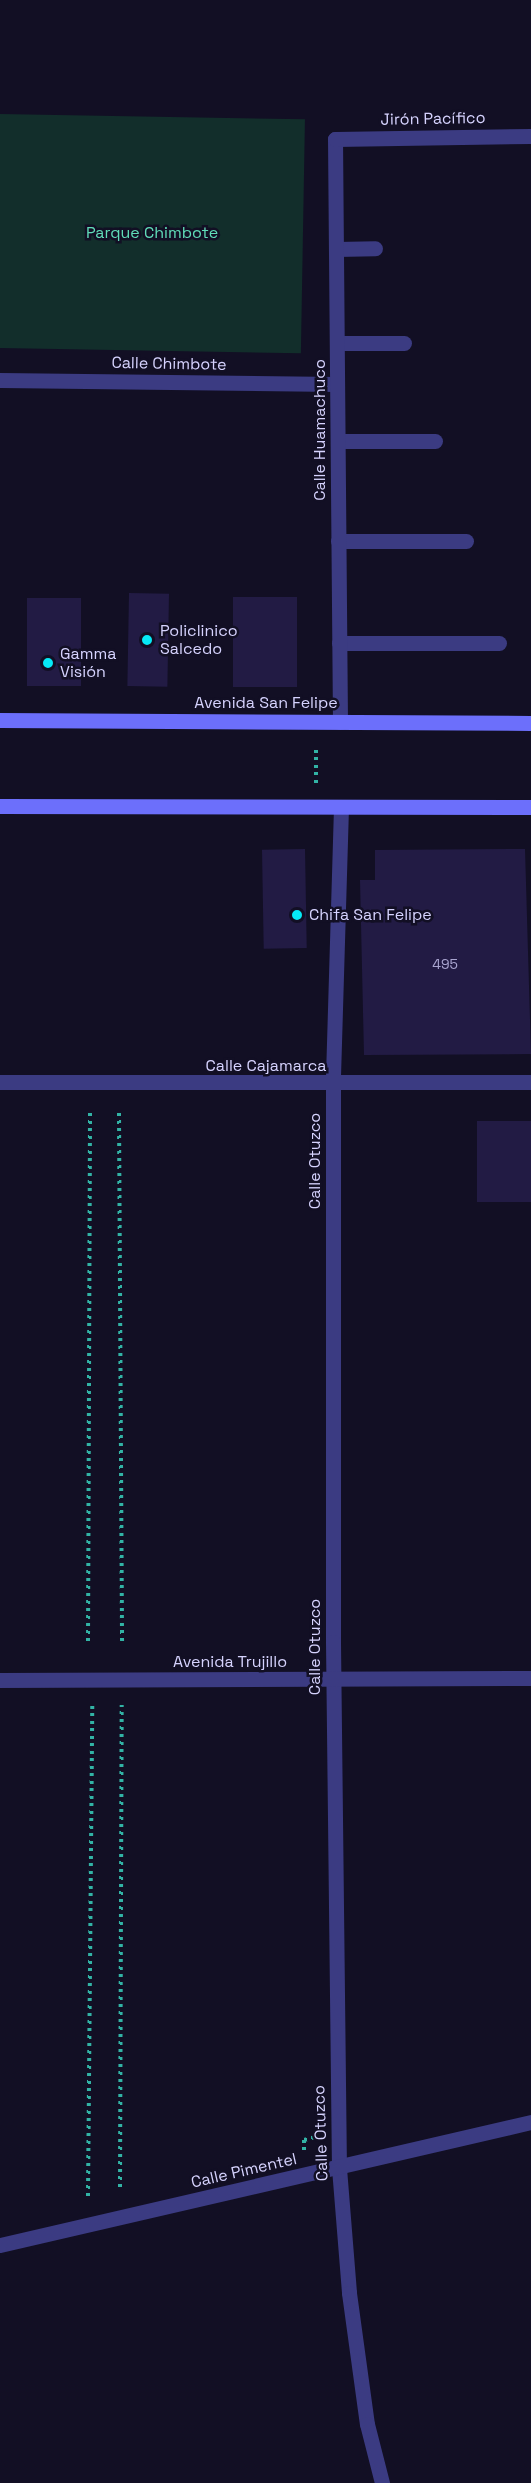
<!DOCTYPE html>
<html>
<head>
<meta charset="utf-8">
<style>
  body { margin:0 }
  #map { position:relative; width:531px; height:2483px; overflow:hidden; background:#120f24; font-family:"Space Grotesk",sans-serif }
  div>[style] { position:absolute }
  .green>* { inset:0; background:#122e2b; transform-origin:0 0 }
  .building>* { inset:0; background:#221b44; transform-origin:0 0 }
  .path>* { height:4px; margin-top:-2px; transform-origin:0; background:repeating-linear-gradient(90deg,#32b3a5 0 3px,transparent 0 7.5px) }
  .service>* { height:15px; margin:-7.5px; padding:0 7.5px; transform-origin:7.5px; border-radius:7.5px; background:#3b3b82 }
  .minor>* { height:15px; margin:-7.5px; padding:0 7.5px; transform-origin:7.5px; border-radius:7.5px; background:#3b3b82 }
  .secondary>* { height:15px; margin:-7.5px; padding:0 7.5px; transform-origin:7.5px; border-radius:7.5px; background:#6c6ffb }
  .dots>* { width:16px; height:16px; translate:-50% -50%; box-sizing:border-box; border:3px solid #120f24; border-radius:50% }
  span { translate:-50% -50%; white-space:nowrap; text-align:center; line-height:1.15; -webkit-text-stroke:5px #120f24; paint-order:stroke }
  .number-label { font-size:14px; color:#a9a5d0 }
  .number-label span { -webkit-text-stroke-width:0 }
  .street-label { font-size:16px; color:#d6d3fe }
  .park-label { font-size:16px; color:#60dcb8 }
  .poi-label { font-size:16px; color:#d6d3fe }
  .left { translate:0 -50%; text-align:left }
</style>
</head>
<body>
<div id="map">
  <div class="green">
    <i style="left:0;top:114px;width:305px;height:234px;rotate:1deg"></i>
  </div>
  <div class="building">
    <i style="left:129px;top:593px;width:40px;height:93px;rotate:1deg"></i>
    <i style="left:233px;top:597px;width:64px;height:90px"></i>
    <i style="left:27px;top:598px;width:54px;height:88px"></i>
    <i style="left:305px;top:849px;width:99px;height:43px;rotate:89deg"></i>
    <i style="clip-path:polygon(525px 849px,531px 1054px,364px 1055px,360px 880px,375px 880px,375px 850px)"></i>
    <i style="left:531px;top:1121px;width:81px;height:54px;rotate:90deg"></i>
  </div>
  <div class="path">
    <i style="left:316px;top:783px;width:38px;rotate:-90deg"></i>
    <i style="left:119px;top:1113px;width:528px;rotate:89.67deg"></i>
    <i style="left:88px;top:1641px;width:528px;rotate:-89.78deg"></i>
    <i style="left:304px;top:2150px;width:10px;rotate:-90deg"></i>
    <i style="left:304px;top:2140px;width:11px;rotate:-15deg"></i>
    <i style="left:120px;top:2187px;width:482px;rotate:-89.8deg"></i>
    <i style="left:88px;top:2196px;width:491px;rotate:-89.5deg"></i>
  </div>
  <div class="service">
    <i style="left:336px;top:249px;width:39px;rotate:-1deg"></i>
    <i style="left:337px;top:343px;width:67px"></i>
    <i style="left:338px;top:441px;width:97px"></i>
    <i style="left:338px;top:541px;width:128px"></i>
    <i style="left:339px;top:643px;width:160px"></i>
  </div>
  <div class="minor">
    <i style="left:0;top:380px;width:337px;rotate:0.7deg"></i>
    <i style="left:340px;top:722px;width:583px;rotate:-90.49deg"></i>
    <i style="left:335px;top:139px;width:196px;rotate:-0.9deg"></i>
    <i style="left:341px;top:807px;width:277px;rotate:91.7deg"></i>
    <i style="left:333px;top:1084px;width:558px;rotate:90deg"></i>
    <i style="left:333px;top:1642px;width:526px;rotate:89.35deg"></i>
    <i style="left:339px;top:2168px;width:125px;rotate:85.4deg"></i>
    <i style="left:349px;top:2293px;width:132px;rotate:82.2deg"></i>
    <i style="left:367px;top:2424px;width:61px;rotate:75.7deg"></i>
    <i style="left:0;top:1082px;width:531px"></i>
    <i style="left:0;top:1680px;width:531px;rotate:-0.22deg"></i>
    <i style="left:0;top:2245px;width:545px;rotate:-13.04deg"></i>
  </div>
  <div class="secondary">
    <i style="left:0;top:720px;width:531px;rotate:0.32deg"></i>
    <i style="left:0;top:806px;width:531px;rotate:0.11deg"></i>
  </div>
  <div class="dots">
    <i style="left:147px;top:640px;background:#06e9f6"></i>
    <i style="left:48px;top:663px;background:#06e9f6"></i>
    <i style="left:297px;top:915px;background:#06e9f6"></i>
  </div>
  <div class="number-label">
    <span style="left:445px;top:964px">495</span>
  </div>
  <div class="street-label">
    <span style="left:433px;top:119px;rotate:-1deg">Jirón Pacífico</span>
    <span style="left:169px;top:364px;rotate:1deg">Calle Chimbote</span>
    <span style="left:320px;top:430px;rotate:-90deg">Calle Huamachuco</span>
    <span style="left:266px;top:703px">Avenida San Felipe</span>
    <span style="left:266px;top:1066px">Calle Cajamarca</span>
    <span style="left:315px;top:1161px;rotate:-90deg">Calle Otuzco</span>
    <span style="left:315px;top:1647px;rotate:-90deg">Calle Otuzco</span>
    <span style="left:230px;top:1662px">Avenida Trujillo</span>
    <span style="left:321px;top:2133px;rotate:-92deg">Calle Otuzco</span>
    <span style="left:244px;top:2171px;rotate:-13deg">Calle Pimentel</span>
  </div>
  <div class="park-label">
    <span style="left:152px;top:233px">Parque Chimbote</span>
  </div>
  <div class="poi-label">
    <span class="left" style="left:160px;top:640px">Policlinico<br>Salcedo</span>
    <span class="left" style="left:60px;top:663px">Gamma<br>Visión</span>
    <span class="left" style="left:309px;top:915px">Chifa San Felipe</span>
  </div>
</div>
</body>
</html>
